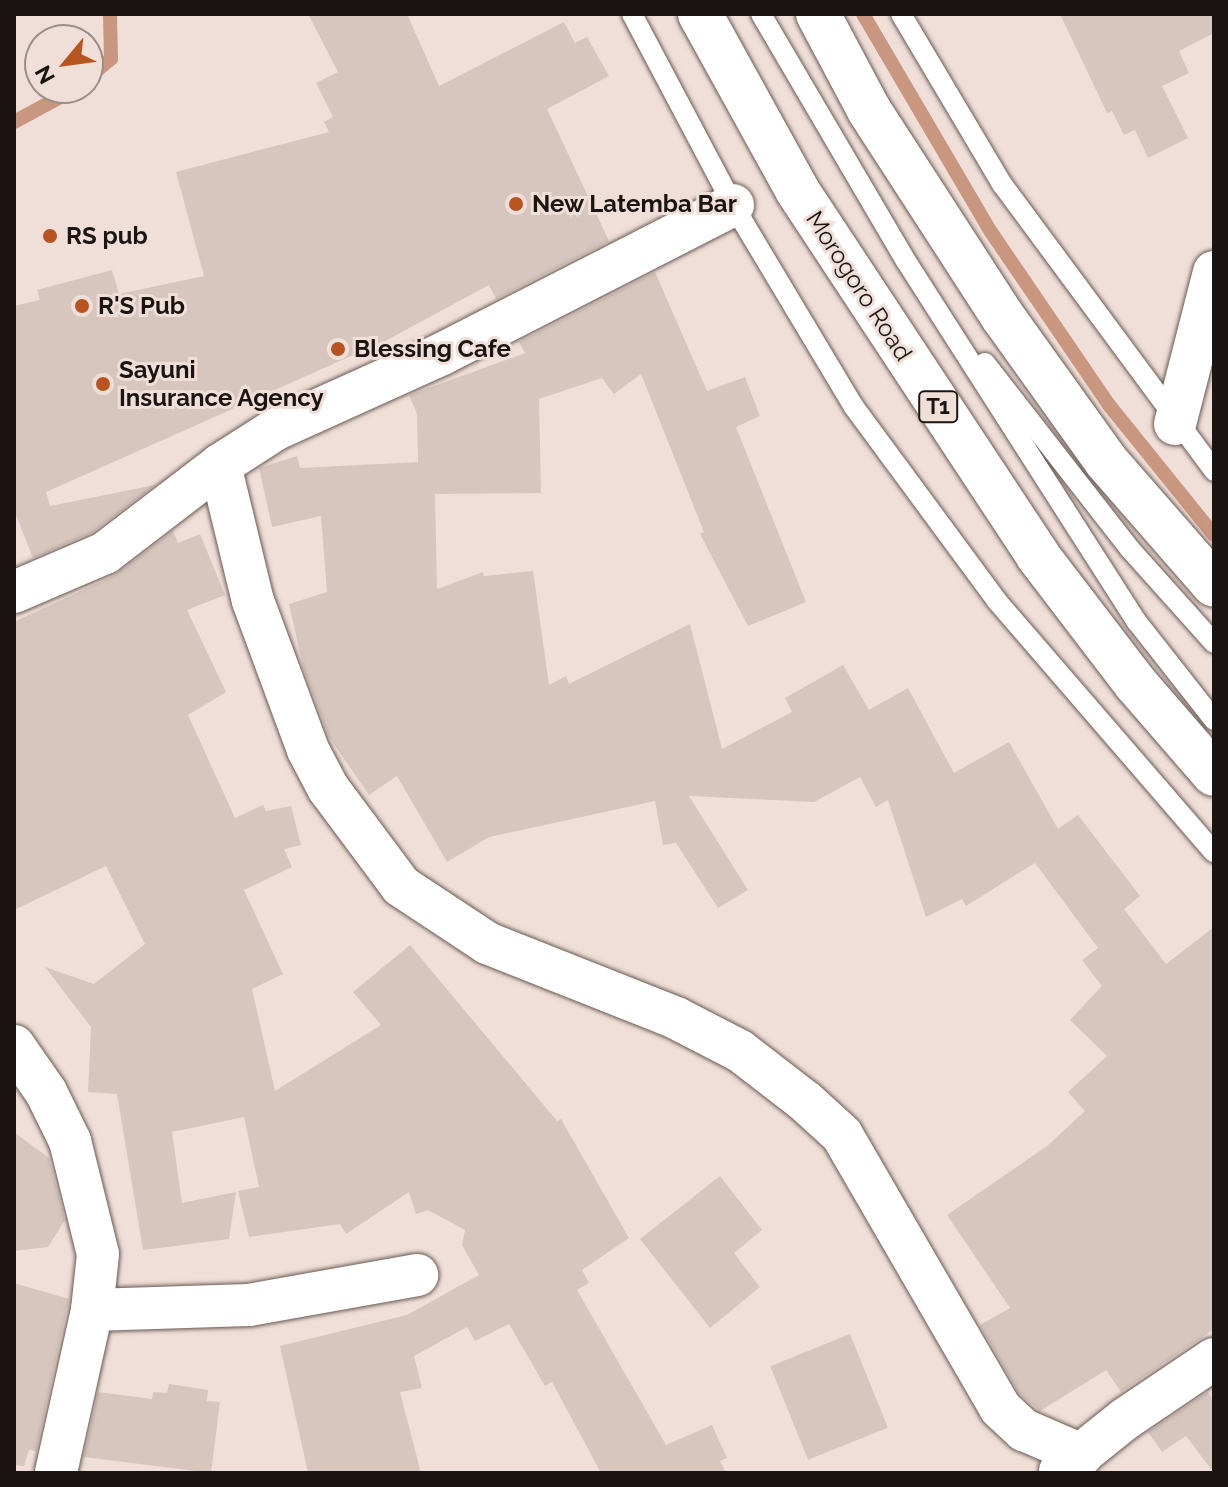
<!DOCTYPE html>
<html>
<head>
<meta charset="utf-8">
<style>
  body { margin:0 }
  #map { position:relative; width:1228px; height:1487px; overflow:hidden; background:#f0dfd8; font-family:Raleway,sans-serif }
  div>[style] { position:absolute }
  .stream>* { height:14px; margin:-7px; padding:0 7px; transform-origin:7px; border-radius:7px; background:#c9967f }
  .building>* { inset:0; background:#d6c6be; transform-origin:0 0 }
  .roads { filter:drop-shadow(0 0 2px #695a54) drop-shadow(0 0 2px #695a54) }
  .service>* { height:20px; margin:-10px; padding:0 10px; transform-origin:10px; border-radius:10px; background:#fff }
  .minor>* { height:42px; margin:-21px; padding:0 21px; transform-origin:21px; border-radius:21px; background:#fff }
  .trunk>* { height:44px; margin:-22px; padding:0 22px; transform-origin:22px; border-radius:22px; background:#fff }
  .dots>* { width:22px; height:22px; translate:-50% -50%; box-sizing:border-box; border:4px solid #f0dfd8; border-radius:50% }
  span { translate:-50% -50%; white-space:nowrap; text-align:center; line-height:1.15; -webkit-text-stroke:6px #f0dfd8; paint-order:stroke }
  .shield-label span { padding:2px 6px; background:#f0dfd8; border:2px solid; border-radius:6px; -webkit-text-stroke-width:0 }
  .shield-label { font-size:22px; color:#1a1512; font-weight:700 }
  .poi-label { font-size:24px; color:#1a1512; font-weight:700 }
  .left { translate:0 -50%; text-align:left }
  .street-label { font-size:24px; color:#1a1512 }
  .frame { position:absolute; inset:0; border:16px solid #1a1512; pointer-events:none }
  .north { position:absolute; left:24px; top:24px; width:80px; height:80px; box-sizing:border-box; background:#f0dfd8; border:2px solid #9a8e89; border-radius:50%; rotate:241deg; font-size:22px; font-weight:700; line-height:32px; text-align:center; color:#1a1512 }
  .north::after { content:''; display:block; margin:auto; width:28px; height:36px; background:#b8541f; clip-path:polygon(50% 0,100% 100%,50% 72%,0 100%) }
</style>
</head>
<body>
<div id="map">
  <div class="stream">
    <i style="left:863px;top:14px;width:253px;rotate:59.6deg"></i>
    <i style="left:991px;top:232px;width:209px;rotate:55.7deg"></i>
    <i style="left:1109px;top:405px;width:167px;rotate:51.1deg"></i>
    <i style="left:88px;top:78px;width:30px;rotate:-40deg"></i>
    <i style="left:111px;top:59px;width:45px;rotate:-91.3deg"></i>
    <i style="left:14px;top:122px;width:72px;rotate:-28.4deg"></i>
  </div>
  <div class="building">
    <i style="clip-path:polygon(308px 14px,407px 14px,439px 86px,564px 22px,575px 43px,587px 37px,609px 76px,547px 109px,609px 241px,496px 299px,489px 285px,387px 340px,46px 492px,50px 506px,155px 485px,93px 532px,33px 558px,14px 510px,14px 306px,40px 300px,37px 290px,112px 270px,119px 294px,204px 276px,176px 172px,329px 132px,324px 122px,333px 117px,316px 83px,338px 72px)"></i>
    <i style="clip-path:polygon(1060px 14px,1214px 14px,1214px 33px,1179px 51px,1189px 73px,1162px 86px,1188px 138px,1148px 158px,1135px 130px,1124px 135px,1112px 111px,1107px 113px)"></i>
    <i style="clip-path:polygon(655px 272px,707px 391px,745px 377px,760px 416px,736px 427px,806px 602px,748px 626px,700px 534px,704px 532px,641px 374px,614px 394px,602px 378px,539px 399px,541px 493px,435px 494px,437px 589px,483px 572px,484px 576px,533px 571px,549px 685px,566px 676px,569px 684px,690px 624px,722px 749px,792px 712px,785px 698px,843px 665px,869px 710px,908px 688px,954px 773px,1009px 742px,1058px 829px,1078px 815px,1140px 896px,1124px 909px,1166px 964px,1214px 927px,1214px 1329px,1121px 1392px,1106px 1370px,1040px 1411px,1019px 1393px,980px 1325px,1010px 1308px,947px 1215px,1047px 1146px,1085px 1111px,1068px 1092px,1107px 1056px,1070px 1020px,1102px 986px,1082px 960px,1098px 948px,1035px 863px,966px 906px,962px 899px,926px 917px,888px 800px,876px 807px,860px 777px,814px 802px,689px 796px,748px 890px,718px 908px,676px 843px,663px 845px,655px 801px,489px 837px,447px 862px,397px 776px,369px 795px,329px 737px,303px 667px,289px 604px,327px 592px,321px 516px,272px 527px,259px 468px,297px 456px,300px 468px,418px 462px,417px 414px,409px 395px,525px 353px,519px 342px)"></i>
    <i style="clip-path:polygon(173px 531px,178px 543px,200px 534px,225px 595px,187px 610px,226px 692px,188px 715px,235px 818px,263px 805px,266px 811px,291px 806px,301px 845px,284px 849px,292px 867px,244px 890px,283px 974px,252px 989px,275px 1091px,381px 1025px,353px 992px,410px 945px,557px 1121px,561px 1119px,629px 1238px,582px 1270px,589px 1283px,577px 1290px,666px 1445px,712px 1425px,727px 1458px,720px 1461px,726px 1473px,601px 1473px,552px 1382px,545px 1386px,509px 1324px,475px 1341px,467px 1327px,414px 1356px,422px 1388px,400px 1392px,421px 1473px,308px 1473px,280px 1346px,407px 1315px,479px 1275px,462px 1245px,465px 1230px,428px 1210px,416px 1214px,409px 1192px,346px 1234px,340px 1224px,249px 1237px,238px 1191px,259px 1187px,244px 1117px,172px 1132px,182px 1203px,236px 1192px,229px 1239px,143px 1250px,117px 1094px,88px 1092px,91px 1027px,45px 967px,94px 984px,145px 944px,106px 866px,14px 910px,14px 622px,115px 575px)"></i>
    <i style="clip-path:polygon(14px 1132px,49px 1158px,65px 1220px,48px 1247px,14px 1251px)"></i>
    <i style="clip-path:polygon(720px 1176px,762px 1230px,734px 1253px,760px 1287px,710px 1328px,640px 1239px)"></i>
    <i style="clip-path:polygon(14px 1283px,69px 1299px,36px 1451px,29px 1450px,24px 1466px,14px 1465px)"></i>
    <i style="left:850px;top:1334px;width:101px;height:86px;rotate:68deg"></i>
    <i style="clip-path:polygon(169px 1384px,208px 1390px,207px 1401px,220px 1402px,211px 1473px,84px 1457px,98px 1392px,152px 1399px,153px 1392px,167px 1393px)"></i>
    <i style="clip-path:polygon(1208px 1392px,1214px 1401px,1214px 1473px,1186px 1436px,1162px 1452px,1148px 1432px)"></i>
  </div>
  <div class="roads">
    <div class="service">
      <i style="left:632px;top:14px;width:216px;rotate:62.1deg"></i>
      <i style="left:733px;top:205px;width:235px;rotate:59.1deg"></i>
      <i style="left:854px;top:407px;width:241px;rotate:53.6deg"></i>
      <i style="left:997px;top:601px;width:332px;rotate:49.2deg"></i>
      <i style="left:761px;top:14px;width:286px;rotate:59.6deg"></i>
      <i style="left:906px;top:261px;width:429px;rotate:57.4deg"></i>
      <i style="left:1137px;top:622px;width:125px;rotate:51.8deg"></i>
      <i style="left:901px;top:14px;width:198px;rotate:59.3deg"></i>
      <i style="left:1002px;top:184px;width:357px;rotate:53.5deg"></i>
      <i style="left:985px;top:363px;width:236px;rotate:52.1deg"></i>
      <i style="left:1130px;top:549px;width:126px;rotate:48.2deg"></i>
    </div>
    <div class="minor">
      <i style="left:1175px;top:424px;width:157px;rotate:-75.6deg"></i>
      <i style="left:220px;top:465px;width:140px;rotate:76.4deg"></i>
      <i style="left:253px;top:601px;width:159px;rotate:69.7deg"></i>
      <i style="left:308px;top:750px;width:43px;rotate:62.2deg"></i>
      <i style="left:328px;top:788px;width:122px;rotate:53.3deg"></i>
      <i style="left:401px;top:886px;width:103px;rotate:33.5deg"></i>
      <i style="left:487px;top:943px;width:203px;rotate:21.6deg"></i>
      <i style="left:676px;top:1018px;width:72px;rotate:27.3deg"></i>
      <i style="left:740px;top:1051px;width:83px;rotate:37.7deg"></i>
      <i style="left:806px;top:1102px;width:49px;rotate:42.5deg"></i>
      <i style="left:842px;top:1135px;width:315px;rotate:59.9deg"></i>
      <i style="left:1000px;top:1408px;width:33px;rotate:43deg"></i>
      <i style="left:1024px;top:1430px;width:63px;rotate:23.3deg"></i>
      <i style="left:14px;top:592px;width:99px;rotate:-23.2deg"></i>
      <i style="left:105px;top:553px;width:145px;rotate:-37.4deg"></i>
      <i style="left:220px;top:465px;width:67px;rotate:-32.7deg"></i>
      <i style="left:276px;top:429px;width:182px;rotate:-24.3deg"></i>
      <i style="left:442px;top:354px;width:327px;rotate:-27.1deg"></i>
      <i style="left:14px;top:1046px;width:56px;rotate:55.2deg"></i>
      <i style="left:46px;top:1092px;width:55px;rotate:63.9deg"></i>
      <i style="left:70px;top:1141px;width:116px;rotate:76.1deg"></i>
      <i style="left:98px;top:1254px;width:56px;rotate:96.1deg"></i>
      <i style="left:92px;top:1310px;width:167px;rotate:102.5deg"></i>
      <i style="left:92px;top:1310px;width:157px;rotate:-1.8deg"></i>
      <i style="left:249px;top:1305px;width:171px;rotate:-10.1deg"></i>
      <i style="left:1060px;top:1471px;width:83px;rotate:-38.7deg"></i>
      <i style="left:1125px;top:1419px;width:107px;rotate:-34deg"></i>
    </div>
    <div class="trunk">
      <i style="left:700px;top:14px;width:201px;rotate:61.1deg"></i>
      <i style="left:797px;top:190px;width:438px;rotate:56.6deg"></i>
      <i style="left:1038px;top:556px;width:161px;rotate:52.6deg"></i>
      <i style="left:1136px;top:684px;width:119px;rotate:49.1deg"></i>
      <i style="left:818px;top:14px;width:109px;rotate:62deg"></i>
      <i style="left:869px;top:110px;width:247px;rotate:57.1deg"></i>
      <i style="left:1003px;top:317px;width:177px;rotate:54.4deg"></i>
      <i style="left:1106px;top:461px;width:164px;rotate:48.9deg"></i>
    </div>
  </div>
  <div class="dots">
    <i style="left:516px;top:204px;background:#b8541f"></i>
    <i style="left:50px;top:236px;background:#b8541f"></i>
    <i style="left:82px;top:306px;background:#b8541f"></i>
    <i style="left:338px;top:349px;background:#b8541f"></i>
    <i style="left:103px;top:384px;background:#b8541f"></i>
  </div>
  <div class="shield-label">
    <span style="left:938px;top:407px">T1</span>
  </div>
  <div class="poi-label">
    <span class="left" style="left:532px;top:204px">New Latemba Bar</span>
    <span class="left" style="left:66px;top:236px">RS pub</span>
    <span class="left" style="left:98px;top:306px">R'S Pub</span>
    <span class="left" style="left:354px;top:349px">Blessing Cafe</span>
    <span class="left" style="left:119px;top:384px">Sayuni<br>Insurance Agency</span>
  </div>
  <div class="street-label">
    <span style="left:859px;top:286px;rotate:57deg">Morogoro Road</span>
  </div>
  <div class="frame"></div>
  <div class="north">N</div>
</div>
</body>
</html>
